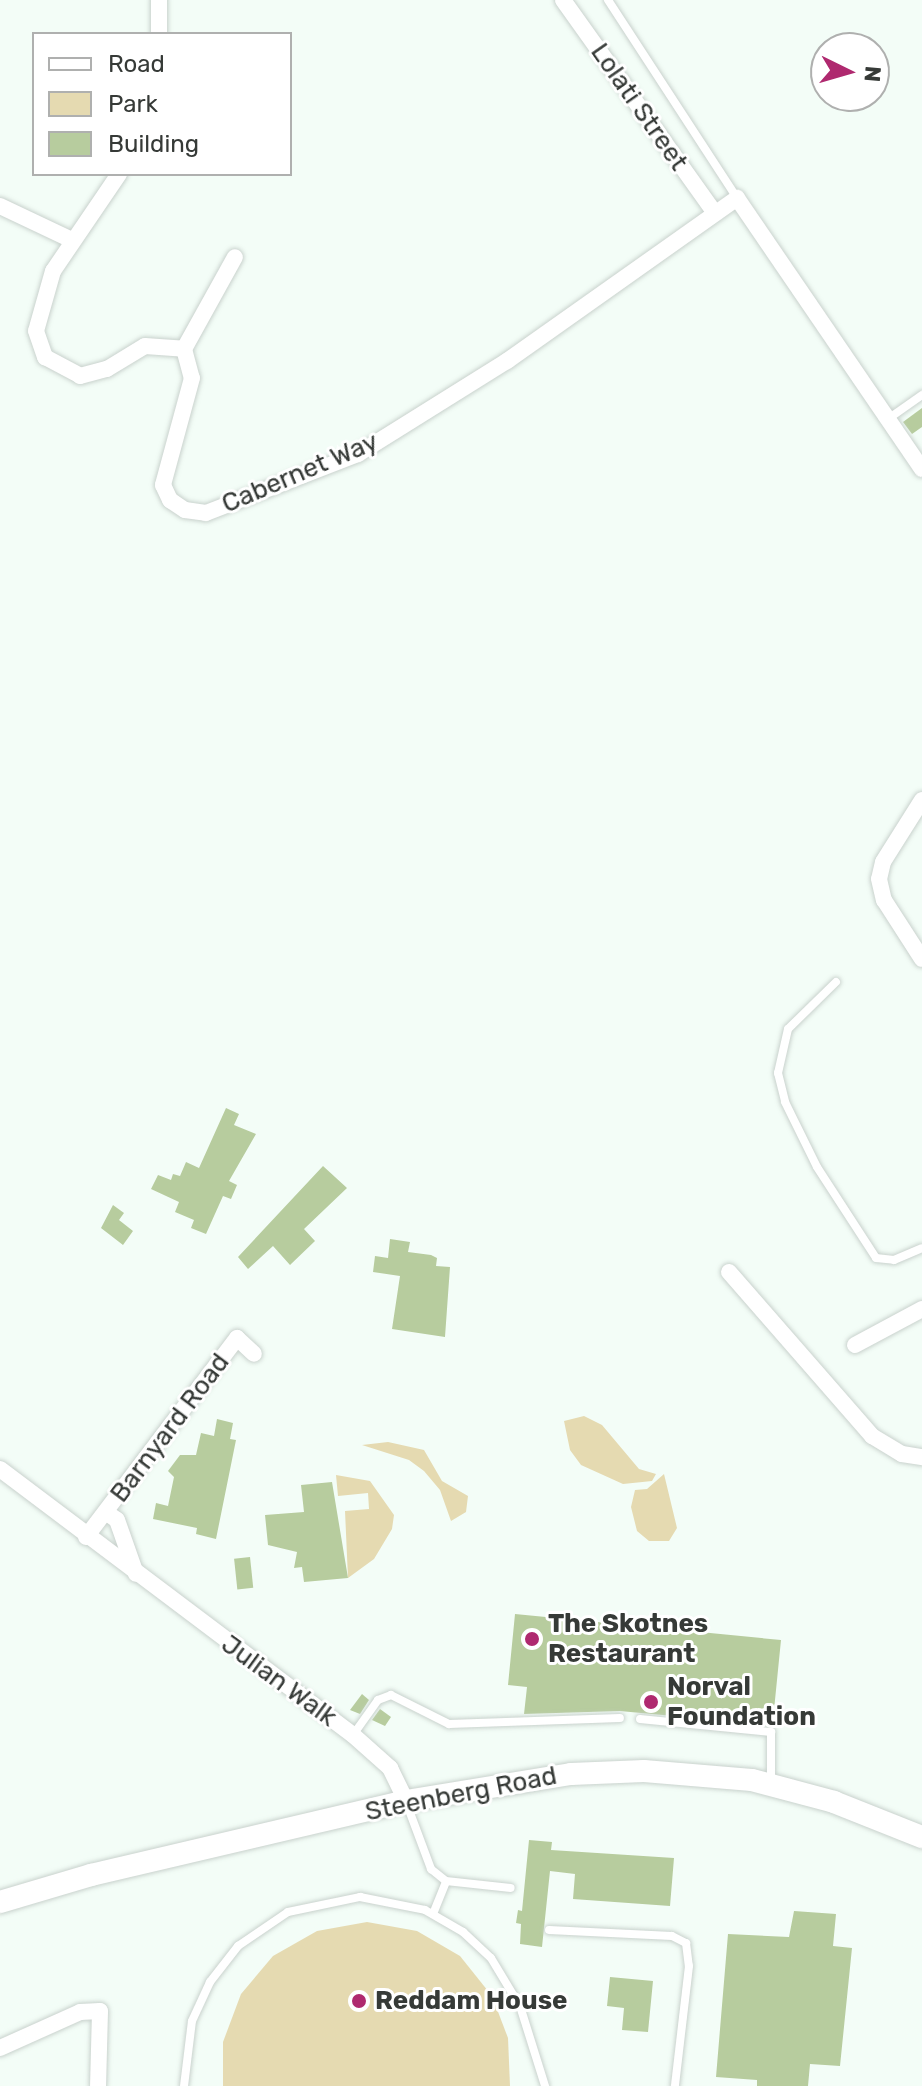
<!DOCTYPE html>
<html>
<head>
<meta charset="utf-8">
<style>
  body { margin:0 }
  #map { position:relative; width:922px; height:2086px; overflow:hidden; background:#f3fdf7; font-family:Rubik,sans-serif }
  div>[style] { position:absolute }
  .green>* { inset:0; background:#e5dab1 }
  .building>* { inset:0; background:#b7cc9e; transform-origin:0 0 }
  .roads { filter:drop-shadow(0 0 2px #c9d2cd) drop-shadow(0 0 2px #c9d2cd) }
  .lane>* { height:8px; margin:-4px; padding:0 4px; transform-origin:4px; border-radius:4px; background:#fff }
  .street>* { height:16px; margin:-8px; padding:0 8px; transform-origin:8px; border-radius:8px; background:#fff }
  .secondary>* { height:22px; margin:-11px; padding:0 11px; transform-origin:11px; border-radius:11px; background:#fff }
  .dots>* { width:22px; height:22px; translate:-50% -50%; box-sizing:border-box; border:4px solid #fff; border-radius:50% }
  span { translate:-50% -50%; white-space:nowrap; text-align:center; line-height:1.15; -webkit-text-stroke:6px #fff; paint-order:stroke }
  .street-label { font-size:26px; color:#363a37 }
  .poi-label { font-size:26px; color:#363a37; font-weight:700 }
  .left { translate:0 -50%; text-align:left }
  .legend { position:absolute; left:32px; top:32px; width:260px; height:144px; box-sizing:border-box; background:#fff; border:2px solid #afb0af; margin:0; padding:10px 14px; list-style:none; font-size:24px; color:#363a37 }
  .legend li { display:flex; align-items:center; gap:16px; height:40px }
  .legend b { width:40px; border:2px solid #afb0af }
  .north { position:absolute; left:810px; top:32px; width:80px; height:80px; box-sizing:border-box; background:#fff; border:2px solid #afb0af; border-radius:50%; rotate:95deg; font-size:22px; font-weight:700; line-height:32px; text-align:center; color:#363a37 }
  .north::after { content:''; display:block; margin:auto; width:28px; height:36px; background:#af296f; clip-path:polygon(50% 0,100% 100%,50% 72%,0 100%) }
</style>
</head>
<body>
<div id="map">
  <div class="green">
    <i style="clip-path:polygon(584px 1416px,602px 1425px,639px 1469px,656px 1474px,652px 1481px,623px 1484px,581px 1465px,570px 1450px,564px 1421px)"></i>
    <i style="clip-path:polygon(388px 1442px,424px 1450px,442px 1481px,468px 1496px,466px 1512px,451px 1521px,440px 1490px,424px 1471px,409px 1460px,362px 1445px)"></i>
    <i style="clip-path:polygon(664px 1474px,677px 1528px,669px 1541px,649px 1541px,637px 1531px,631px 1507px,635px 1490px,647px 1489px)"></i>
    <i style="clip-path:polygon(336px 1475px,370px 1481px,394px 1515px,392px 1529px,374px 1559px,348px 1578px,345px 1511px,369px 1509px,368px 1493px,338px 1496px)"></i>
    <i style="clip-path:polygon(367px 1922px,417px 1931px,460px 1956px,492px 1996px,508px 2038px,510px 2086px,223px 2086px,223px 2042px,241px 1994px,273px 1956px,317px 1931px)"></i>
  </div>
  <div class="building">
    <i style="clip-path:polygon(922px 408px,922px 427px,912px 434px,903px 422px)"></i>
    <i style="clip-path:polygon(226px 1108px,239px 1114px,234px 1125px,256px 1134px,229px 1181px,237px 1185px,231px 1199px,223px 1196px,206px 1234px,191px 1228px,194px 1220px,175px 1212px,179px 1202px,151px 1189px,158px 1175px,171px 1180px,173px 1174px,180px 1176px,186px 1162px,199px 1168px)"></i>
    <i style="clip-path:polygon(323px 1166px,347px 1188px,304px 1229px,315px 1241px,290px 1265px,273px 1246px,248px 1269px,238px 1257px)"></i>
    <i style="clip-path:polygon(113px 1205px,124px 1213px,119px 1220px,133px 1231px,123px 1245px,101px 1228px)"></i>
    <i style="clip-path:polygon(390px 1239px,410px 1242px,408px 1252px,431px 1255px,437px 1258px,436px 1266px,450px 1267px,445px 1337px,392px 1329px,400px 1276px,373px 1272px,375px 1256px,388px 1258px)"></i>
    <i style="clip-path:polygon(217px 1419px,233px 1423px,230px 1439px,236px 1440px,216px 1539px,196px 1534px,197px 1528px,153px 1519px,156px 1503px,168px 1506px,174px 1477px,168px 1471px,180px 1455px,196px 1455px,201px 1433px,214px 1436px)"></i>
    <i style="clip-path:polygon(332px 1482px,348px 1578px,304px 1582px,302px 1567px,294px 1568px,297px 1552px,268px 1545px,265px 1515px,304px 1512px,301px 1485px)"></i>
    <i style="left:250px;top:1557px;width:31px;height:16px;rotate:84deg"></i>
    <i style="clip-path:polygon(515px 1614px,781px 1640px,774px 1710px,758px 1708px,757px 1724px,620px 1711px,524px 1714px,527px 1687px,508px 1685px)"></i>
    <i style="clip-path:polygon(362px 1694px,369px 1700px,360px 1714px,350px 1710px)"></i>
    <i style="clip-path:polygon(380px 1709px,391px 1717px,385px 1726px,372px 1720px)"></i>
    <i style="clip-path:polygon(529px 1840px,552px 1842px,551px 1850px,674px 1858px,670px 1906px,573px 1899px,575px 1874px,550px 1871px,542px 1947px,520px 1944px,521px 1924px,516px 1923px,518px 1910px,522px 1911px)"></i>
    <i style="clip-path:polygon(794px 1911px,836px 1914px,833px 1946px,852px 1948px,840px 2066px,810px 2064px,808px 2086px,757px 2086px,757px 2080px,716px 2077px,728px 1934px,789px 1937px)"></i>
    <i style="clip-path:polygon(610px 1977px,653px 1981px,648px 2032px,622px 2030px,624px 2008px,607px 2006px)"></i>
  </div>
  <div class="roads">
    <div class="lane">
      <i style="left:608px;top:0;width:236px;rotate:56.9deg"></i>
      <i style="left:888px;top:419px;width:42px;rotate:-35.2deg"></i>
      <i style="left:836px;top:982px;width:67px;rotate:135.6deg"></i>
      <i style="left:788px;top:1029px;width:45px;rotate:102.8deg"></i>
      <i style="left:778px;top:1073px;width:30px;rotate:76deg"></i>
      <i style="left:785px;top:1102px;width:72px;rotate:63.8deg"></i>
      <i style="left:817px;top:1167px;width:108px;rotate:57deg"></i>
      <i style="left:876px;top:1258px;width:18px;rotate:6deg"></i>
      <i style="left:894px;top:1260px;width:30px;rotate:-23deg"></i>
      <i style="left:640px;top:1719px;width:132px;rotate:5.7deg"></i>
      <i style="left:771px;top:1732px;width:50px;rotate:90deg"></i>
      <i style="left:353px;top:1735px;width:43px;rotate:-54.5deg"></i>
      <i style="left:378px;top:1700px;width:14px;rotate:-21deg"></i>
      <i style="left:391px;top:1695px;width:65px;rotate:26.6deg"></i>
      <i style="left:449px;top:1724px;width:171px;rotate:-2deg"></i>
      <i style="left:406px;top:1802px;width:72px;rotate:69.5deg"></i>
      <i style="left:431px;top:1869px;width:19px;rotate:39deg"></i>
      <i style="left:446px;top:1881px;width:65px;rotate:6.1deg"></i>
      <i style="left:433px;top:1914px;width:35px;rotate:-68deg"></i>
      <i style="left:549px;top:1930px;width:123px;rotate:2.8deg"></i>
      <i style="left:672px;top:1936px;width:16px;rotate:27deg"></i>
      <i style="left:686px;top:1943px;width:23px;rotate:83deg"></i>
      <i style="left:689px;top:1966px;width:121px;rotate:96.7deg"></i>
      <i style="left:184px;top:2086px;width:65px;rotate:-83deg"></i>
      <i style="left:192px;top:2021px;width:43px;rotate:-65.2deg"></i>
      <i style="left:210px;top:1982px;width:46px;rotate:-52.1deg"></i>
      <i style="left:238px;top:1946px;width:60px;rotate:-34.2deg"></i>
      <i style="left:288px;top:1912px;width:74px;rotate:-11.8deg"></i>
      <i style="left:360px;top:1897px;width:66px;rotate:11.3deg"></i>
      <i style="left:425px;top:1910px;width:44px;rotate:30.1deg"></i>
      <i style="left:463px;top:1932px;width:38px;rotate:43deg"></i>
      <i style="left:491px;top:1958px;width:56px;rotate:58.9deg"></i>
      <i style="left:520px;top:2006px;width:84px;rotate:72.6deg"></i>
    </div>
    <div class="street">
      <i style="left:159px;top:0;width:34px;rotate:90deg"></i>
      <i style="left:563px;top:0;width:262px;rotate:54.5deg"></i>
      <i style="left:119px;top:174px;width:117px;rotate:124.2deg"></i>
      <i style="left:53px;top:271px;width:62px;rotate:105.8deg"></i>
      <i style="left:36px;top:331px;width:28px;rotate:71deg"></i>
      <i style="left:45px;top:357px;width:40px;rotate:28deg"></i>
      <i style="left:80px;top:376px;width:28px;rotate:-15deg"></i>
      <i style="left:107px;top:369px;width:44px;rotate:-31.2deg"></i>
      <i style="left:145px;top:346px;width:39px;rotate:4deg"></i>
      <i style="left:184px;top:349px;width:30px;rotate:75deg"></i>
      <i style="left:192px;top:378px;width:111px;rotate:105.2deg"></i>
      <i style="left:163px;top:485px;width:17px;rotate:65deg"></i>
      <i style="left:170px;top:500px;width:18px;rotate:34deg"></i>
      <i style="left:185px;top:510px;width:21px;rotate:8deg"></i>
      <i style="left:206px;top:513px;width:163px;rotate:-21.2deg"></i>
      <i style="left:358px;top:454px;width:176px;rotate:-32deg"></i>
      <i style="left:507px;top:361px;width:282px;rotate:-35.3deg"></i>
      <i style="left:737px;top:198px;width:328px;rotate:55.7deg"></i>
      <i style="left:0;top:206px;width:80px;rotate:25.3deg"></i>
      <i style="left:184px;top:349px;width:105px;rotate:-61deg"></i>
      <i style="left:922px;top:800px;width:73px;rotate:122.2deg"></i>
      <i style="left:883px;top:862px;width:17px;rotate:103deg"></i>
      <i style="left:879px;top:879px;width:22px;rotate:77deg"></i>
      <i style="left:884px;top:900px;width:70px;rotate:57.2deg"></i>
      <i style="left:729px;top:1272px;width:218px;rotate:48.9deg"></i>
      <i style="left:872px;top:1436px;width:35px;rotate:31deg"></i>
      <i style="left:902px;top:1454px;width:20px;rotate:9deg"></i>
      <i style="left:855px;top:1345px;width:76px;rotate:-28.2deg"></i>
      <i style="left:0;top:1469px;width:442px;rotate:37deg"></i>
      <i style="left:353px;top:1735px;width:50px;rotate:41.7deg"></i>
      <i style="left:390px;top:1768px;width:37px;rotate:64deg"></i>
      <i style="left:107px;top:1513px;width:12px;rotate:35deg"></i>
      <i style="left:117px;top:1520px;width:57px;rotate:70.6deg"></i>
      <i style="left:86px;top:1537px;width:250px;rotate:-52.8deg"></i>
      <i style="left:237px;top:1338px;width:23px;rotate:43deg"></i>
      <i style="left:0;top:2048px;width:88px;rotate:-24.2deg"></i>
      <i style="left:80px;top:2012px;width:20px;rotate:-3deg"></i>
      <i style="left:100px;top:2011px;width:75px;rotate:91.5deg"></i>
    </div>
    <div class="secondary">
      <i style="left:0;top:1902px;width:95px;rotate:-16.5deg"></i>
      <i style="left:91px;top:1875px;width:324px;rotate:-13.2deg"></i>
      <i style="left:406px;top:1801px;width:167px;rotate:-9.3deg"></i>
      <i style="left:571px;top:1774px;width:73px;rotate:-2.4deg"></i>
      <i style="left:644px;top:1771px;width:108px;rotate:4.8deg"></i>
      <i style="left:752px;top:1780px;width:85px;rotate:15deg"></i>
      <i style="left:834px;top:1802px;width:95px;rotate:21.7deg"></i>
    </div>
  </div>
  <div class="dots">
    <i style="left:532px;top:1639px;background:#af296f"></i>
    <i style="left:651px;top:1702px;background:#af296f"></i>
    <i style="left:359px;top:2001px;background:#af296f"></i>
  </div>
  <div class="street-label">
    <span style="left:639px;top:107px;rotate:55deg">Lolati Street</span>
    <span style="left:300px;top:473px;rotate:-23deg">Cabernet Way</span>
    <span style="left:170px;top:1428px;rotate:-53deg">Barnyard Road</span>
    <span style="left:279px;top:1681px;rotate:36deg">Julian Walk</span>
    <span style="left:461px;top:1794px;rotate:-11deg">Steenberg Road</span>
  </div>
  <div class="poi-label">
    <span class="left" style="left:548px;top:1639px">The Skotnes<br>Restaurant</span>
    <span class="left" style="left:667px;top:1702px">Norval<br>Foundation</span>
    <span class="left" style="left:375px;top:2001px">Reddam House</span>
  </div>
  <ul class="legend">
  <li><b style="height:10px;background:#fff"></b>Road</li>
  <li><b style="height:22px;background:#e5dab1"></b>Park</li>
  <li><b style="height:22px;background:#b7cc9e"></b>Building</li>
  </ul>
  <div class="north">N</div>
</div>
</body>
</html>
